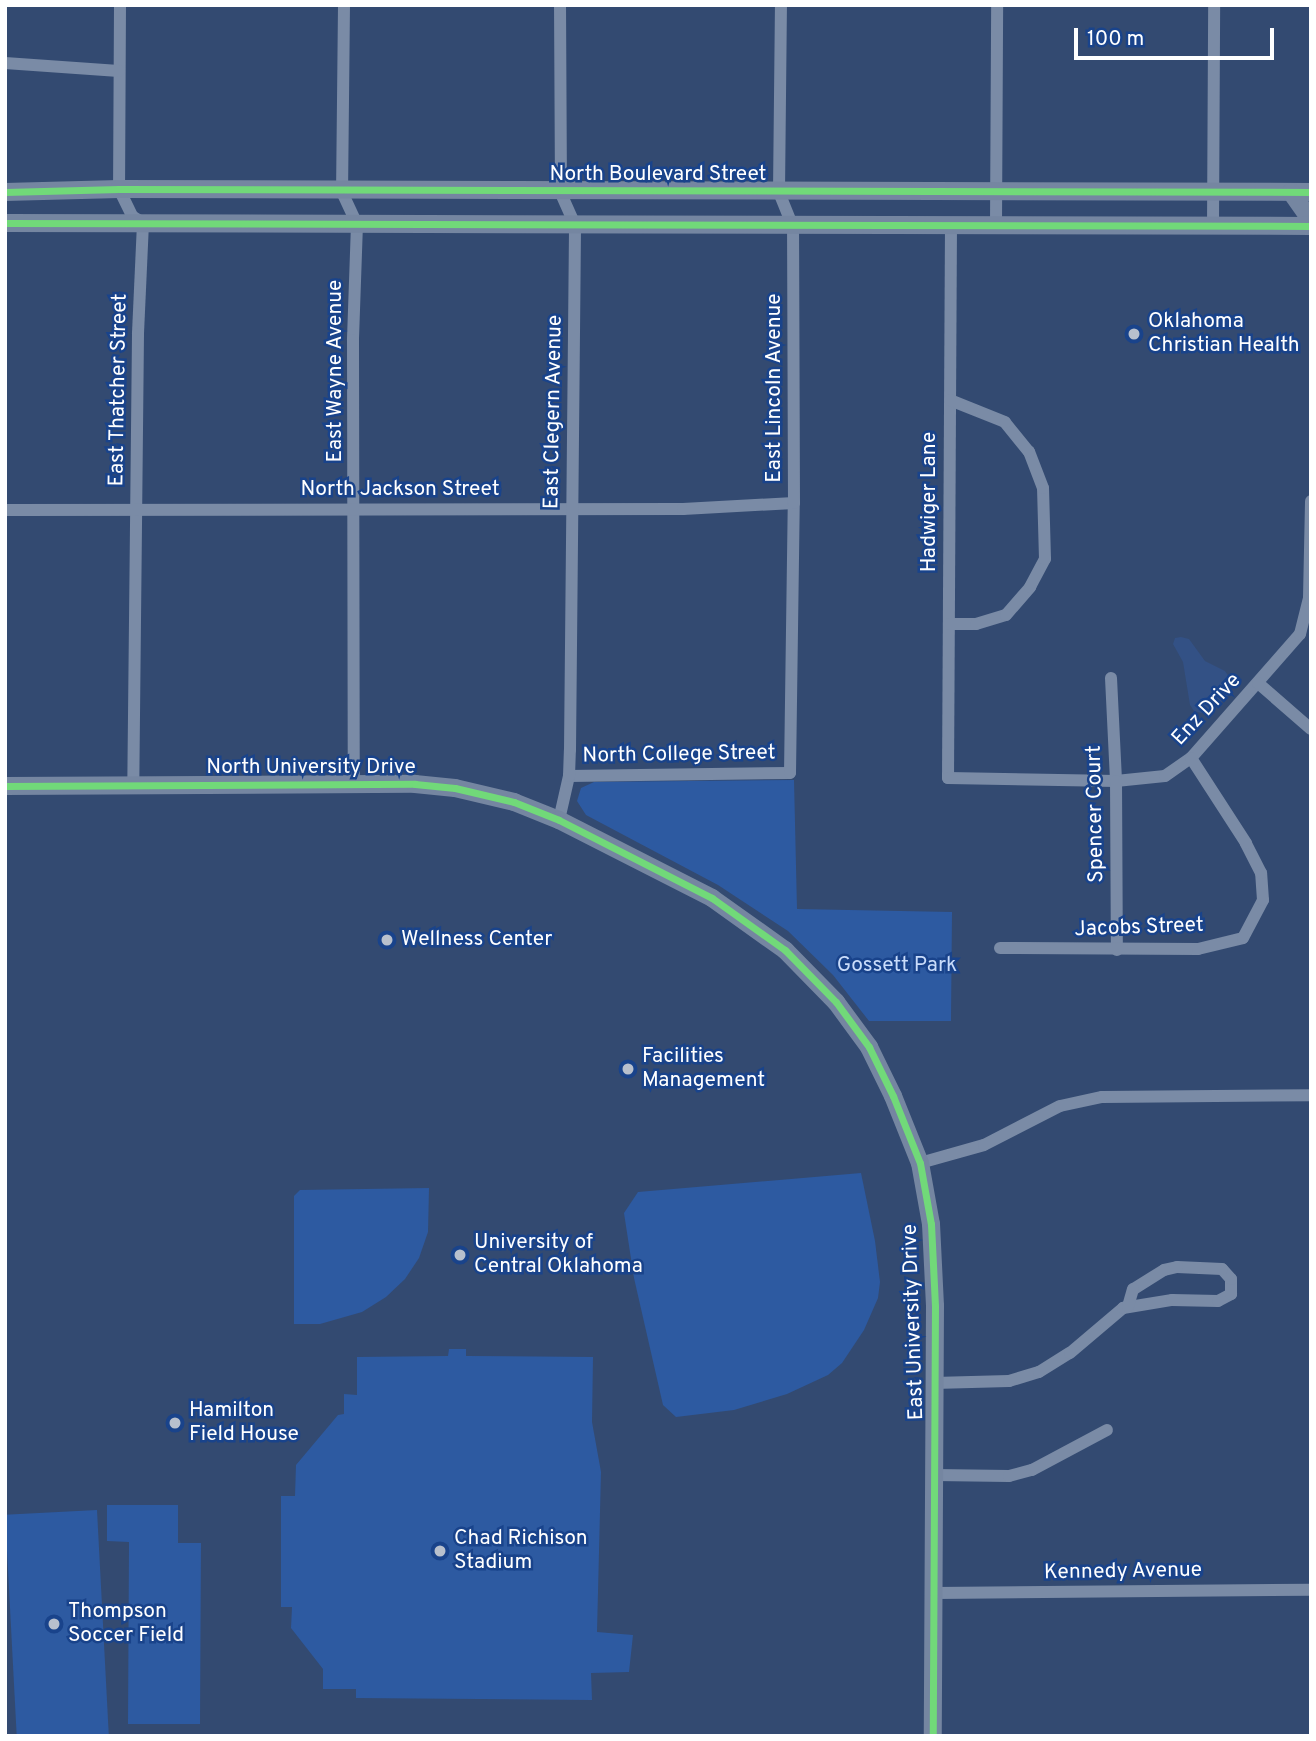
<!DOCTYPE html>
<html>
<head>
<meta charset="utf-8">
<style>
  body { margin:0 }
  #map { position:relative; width:1316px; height:1741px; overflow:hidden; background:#334a71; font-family:Overpass,sans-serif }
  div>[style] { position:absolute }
  .green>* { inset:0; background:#2d5aa1; transform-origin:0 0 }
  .water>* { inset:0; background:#335185 }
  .street>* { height:12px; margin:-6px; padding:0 6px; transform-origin:6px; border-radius:6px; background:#7a8ba6 }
  .secondary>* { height:18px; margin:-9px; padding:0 9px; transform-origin:9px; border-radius:9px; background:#7586a1 }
  .cycleway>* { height:7px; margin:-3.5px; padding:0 3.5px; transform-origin:3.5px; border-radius:3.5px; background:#71d979 }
  .dots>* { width:19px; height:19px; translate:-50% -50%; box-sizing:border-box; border:4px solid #19438b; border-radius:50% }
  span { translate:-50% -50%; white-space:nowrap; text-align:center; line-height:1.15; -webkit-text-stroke:5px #19438b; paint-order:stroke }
  .street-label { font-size:21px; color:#fff }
  .poi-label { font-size:21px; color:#fff }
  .left { translate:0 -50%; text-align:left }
  .park-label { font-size:21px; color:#c9dcfa }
  .frame { position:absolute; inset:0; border:7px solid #fff; pointer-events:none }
  .scale { position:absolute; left:1074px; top:28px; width:200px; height:32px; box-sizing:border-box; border:4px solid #fff; border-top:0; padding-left:9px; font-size:21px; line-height:24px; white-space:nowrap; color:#fff; -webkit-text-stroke:5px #19438b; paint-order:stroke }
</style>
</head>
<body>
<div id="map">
  <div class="green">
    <i style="clip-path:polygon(794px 780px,797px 909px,952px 912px,951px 1021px,869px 1021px,833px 975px,788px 931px,718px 885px,586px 815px,577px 801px,581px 788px,594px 782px)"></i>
    <i style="clip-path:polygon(861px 1173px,875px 1241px,880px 1282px,878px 1298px,864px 1330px,842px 1363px,828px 1375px,787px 1394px,734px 1410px,676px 1417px,663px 1405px,634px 1278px,624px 1213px,638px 1192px)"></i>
    <i style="clip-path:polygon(429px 1188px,428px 1232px,419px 1258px,405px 1279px,386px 1297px,362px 1312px,320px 1324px,294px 1324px,294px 1196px,300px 1190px)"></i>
    <i style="clip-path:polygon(449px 1349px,466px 1349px,466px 1356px,593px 1357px,592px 1422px,601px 1472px,597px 1632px,633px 1635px,629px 1672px,591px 1673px,592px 1700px,356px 1698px,356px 1689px,323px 1689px,323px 1669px,291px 1628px,292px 1607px,281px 1607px,281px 1496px,295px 1496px,296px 1465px,338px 1415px,344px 1414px,344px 1394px,357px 1395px,357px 1357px,448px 1356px)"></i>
    <i style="clip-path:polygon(107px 1505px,178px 1505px,178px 1543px,201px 1543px,200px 1724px,128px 1724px,129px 1542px,107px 1541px)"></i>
    <i style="left:97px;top:1510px;width:226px;height:92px;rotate:87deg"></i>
  </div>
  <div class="water">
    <i style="clip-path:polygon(1181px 637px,1189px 639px,1205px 661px,1225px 671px,1229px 677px,1229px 695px,1211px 711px,1201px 713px,1194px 711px,1190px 705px,1183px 662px,1173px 644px,1175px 638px)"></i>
  </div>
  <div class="street">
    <i style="left:120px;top:5px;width:184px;rotate:90.3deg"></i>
    <i style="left:119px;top:189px;width:30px;rotate:64deg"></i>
    <i style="left:132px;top:216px;width:13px;rotate:32deg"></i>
    <i style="left:143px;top:223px;width:111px;rotate:92.6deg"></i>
    <i style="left:138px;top:334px;width:452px;rotate:90.6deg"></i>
    <i style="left:344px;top:5px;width:187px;rotate:90.6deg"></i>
    <i style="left:342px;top:192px;width:35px;rotate:65deg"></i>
    <i style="left:357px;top:224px;width:116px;rotate:92deg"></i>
    <i style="left:353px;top:340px;width:443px;rotate:89.9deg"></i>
    <i style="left:5px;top:63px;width:114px;rotate:4deg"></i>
    <i style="left:951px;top:225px;width:553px;rotate:90.31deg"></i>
    <i style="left:948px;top:778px;width:168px;rotate:1deg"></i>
    <i style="left:1116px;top:781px;width:49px;rotate:-5.8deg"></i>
    <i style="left:1165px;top:776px;width:32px;rotate:-35deg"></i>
    <i style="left:1191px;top:758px;width:165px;rotate:-48.7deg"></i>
    <i style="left:1300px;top:634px;width:37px;rotate:-76deg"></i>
    <i style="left:1309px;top:598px;width:97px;rotate:-88.8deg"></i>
    <i style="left:996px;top:225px;width:220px;rotate:-89.7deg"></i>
    <i style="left:1213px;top:226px;width:221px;rotate:-89.7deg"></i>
    <i style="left:5px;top:510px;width:678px;rotate:-0.08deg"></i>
    <i style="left:683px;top:509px;width:111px;rotate:-3.1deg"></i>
    <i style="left:949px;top:624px;width:27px"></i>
    <i style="left:976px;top:624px;width:31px;rotate:-17deg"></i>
    <i style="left:1006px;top:615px;width:37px;rotate:-49deg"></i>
    <i style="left:1030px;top:587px;width:32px;rotate:-62deg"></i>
    <i style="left:1045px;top:559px;width:71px;rotate:-91.6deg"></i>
    <i style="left:1043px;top:488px;width:39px;rotate:-111deg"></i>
    <i style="left:1029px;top:452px;width:38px;rotate:-129deg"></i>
    <i style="left:1005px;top:422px;width:59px;rotate:-158.2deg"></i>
    <i style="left:1111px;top:678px;width:103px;rotate:87.2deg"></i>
    <i style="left:1116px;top:781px;width:169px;rotate:89.7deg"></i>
    <i style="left:1258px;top:683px;width:70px;rotate:41deg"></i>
    <i style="left:569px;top:776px;width:221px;rotate:-0.8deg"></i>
    <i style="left:790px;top:773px;width:270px;rotate:-89.2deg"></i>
    <i style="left:794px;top:503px;width:276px;rotate:-90.2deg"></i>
    <i style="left:793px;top:227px;width:38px;rotate:-112deg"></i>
    <i style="left:779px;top:192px;width:187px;rotate:-89.4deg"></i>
    <i style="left:559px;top:820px;width:45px;rotate:-77.2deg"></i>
    <i style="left:569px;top:776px;width:26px;rotate:-88deg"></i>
    <i style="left:570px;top:750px;width:525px;rotate:-89.45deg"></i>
    <i style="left:575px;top:225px;width:35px;rotate:-114deg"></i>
    <i style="left:561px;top:193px;width:188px;rotate:-90.3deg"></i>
    <i style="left:1000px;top:948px;width:198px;rotate:0.3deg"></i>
    <i style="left:1198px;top:949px;width:46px;rotate:-13.7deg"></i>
    <i style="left:1243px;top:938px;width:43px;rotate:-62.2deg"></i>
    <i style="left:1263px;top:900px;width:27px;rotate:-94deg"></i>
    <i style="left:1261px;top:873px;width:34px;rotate:-117deg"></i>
    <i style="left:1246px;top:843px;width:101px;rotate:-122.9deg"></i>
    <i style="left:920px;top:1163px;width:66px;rotate:-15.7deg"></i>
    <i style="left:984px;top:1145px;width:85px;rotate:-27.2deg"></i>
    <i style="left:1060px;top:1106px;width:43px;rotate:-12.1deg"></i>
    <i style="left:1102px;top:1097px;width:209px;rotate:-0.5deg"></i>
    <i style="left:934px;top:1383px;width:75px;rotate:-1.5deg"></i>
    <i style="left:1009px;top:1381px;width:31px;rotate:-17deg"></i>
    <i style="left:1039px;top:1372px;width:36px;rotate:-32deg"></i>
    <i style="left:1070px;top:1353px;width:70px;rotate:-40.3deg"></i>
    <i style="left:1123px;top:1308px;width:50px;rotate:-9.3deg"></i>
    <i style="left:1172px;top:1300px;width:46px;rotate:1.2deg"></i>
    <i style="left:1218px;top:1301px;width:15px;rotate:-28deg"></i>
    <i style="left:1231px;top:1294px;width:15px;rotate:-90deg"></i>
    <i style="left:1231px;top:1279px;width:13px;rotate:-132deg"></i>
    <i style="left:1222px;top:1269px;width:45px;rotate:-177.5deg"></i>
    <i style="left:1177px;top:1267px;width:13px;rotate:167deg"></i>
    <i style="left:1164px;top:1270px;width:36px;rotate:148deg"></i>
    <i style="left:1133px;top:1289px;width:18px;rotate:106deg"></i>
    <i style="left:935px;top:1475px;width:74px;rotate:0.8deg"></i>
    <i style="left:1009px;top:1476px;width:24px;rotate:-15deg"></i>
    <i style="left:1032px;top:1470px;width:85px;rotate:-28.1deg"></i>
    <i style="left:935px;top:1593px;width:376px;rotate:-0.5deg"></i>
  </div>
  <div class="secondary">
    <i style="left:5px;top:192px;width:114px;rotate:-1.5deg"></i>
    <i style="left:119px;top:189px;width:1192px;rotate:0.14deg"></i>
    <i style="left:1291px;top:192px;width:35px;rotate:55deg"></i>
    <i style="left:5px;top:223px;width:1306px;rotate:0.13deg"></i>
    <i style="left:5px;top:786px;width:410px;rotate:-0.3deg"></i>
    <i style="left:415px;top:784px;width:40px;rotate:5.7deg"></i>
    <i style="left:455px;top:788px;width:61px;rotate:13.3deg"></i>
    <i style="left:514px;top:802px;width:48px;rotate:21.8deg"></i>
    <i style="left:559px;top:820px;width:172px;rotate:27deg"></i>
    <i style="left:712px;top:898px;width:90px;rotate:35.5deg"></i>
    <i style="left:785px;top:950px;width:73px;rotate:45.6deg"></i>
    <i style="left:836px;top:1002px;width:56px;rotate:53.7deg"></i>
    <i style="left:869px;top:1047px;width:55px;rotate:63.9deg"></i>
    <i style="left:893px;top:1096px;width:72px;rotate:68.1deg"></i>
    <i style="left:920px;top:1163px;width:62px;rotate:79.8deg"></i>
    <i style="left:931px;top:1224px;width:82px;rotate:87.2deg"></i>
    <i style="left:935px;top:1306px;width:430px;rotate:90.3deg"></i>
  </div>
  <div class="cycleway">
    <i style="left:5px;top:192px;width:114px;rotate:-1.5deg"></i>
    <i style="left:119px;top:189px;width:1192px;rotate:0.14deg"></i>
    <i style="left:5px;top:223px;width:1306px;rotate:0.13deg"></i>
    <i style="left:5px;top:786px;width:410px;rotate:-0.3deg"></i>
    <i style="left:415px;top:784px;width:40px;rotate:5.7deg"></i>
    <i style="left:455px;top:788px;width:61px;rotate:13.3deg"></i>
    <i style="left:514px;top:802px;width:48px;rotate:21.8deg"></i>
    <i style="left:559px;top:820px;width:172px;rotate:27deg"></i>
    <i style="left:712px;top:898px;width:90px;rotate:35.5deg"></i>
    <i style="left:785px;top:950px;width:73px;rotate:45.6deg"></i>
    <i style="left:836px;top:1002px;width:56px;rotate:53.7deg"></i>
    <i style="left:869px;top:1047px;width:55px;rotate:63.9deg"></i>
    <i style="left:893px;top:1096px;width:72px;rotate:68.1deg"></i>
    <i style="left:920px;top:1163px;width:62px;rotate:79.8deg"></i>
    <i style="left:931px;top:1224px;width:82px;rotate:87.2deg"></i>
    <i style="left:935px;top:1306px;width:430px;rotate:90.3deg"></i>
  </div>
  <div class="dots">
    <i style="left:1134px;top:334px;background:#b8c0cd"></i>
    <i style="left:387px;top:940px;background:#b8c0cd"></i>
    <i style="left:628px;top:1069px;background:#b8c0cd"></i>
    <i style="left:460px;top:1255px;background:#b8c0cd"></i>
    <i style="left:175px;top:1423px;background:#b8c0cd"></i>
    <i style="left:440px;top:1551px;background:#b8c0cd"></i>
    <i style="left:54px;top:1624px;background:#b8c0cd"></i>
  </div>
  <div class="street-label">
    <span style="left:658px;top:175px">North Boulevard Street</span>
    <span style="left:336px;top:371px;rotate:-90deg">East Wayne Avenue</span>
    <span style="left:775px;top:388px;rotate:-90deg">East Lincoln Avenue</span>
    <span style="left:119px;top:390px;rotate:-89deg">East Thatcher Street</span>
    <span style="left:554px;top:412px;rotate:-89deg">East Clegern Avenue</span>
    <span style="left:400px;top:490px">North Jackson Street</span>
    <span style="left:930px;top:502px;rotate:-90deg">Hadwiger Lane</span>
    <span style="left:1207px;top:710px;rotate:-47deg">Enz Drive</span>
    <span style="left:679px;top:755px;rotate:-1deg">North College Street</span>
    <span style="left:311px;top:768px">North University Drive</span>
    <span style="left:1096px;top:814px;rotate:-91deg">Spencer Court</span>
    <span style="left:1139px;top:928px;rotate:-2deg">Jacobs Street</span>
    <span style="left:914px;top:1322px;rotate:-92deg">East University Drive</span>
    <span style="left:1123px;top:1572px;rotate:-1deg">Kennedy Avenue</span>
  </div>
  <div class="poi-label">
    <span class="left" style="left:1148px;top:334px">Oklahoma<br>Christian Health</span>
    <span class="left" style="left:401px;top:940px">Wellness Center</span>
    <span class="left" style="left:642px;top:1069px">Facilities<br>Management</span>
    <span class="left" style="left:474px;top:1255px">University of<br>Central Oklahoma</span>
    <span class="left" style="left:189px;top:1423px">Hamilton<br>Field House</span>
    <span class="left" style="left:454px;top:1551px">Chad Richison<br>Stadium</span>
    <span class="left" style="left:68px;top:1624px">Thompson<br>Soccer Field</span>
  </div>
  <div class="park-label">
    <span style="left:897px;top:966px">Gossett Park</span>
  </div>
  <div class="frame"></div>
  <div class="scale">100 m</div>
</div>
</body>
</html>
